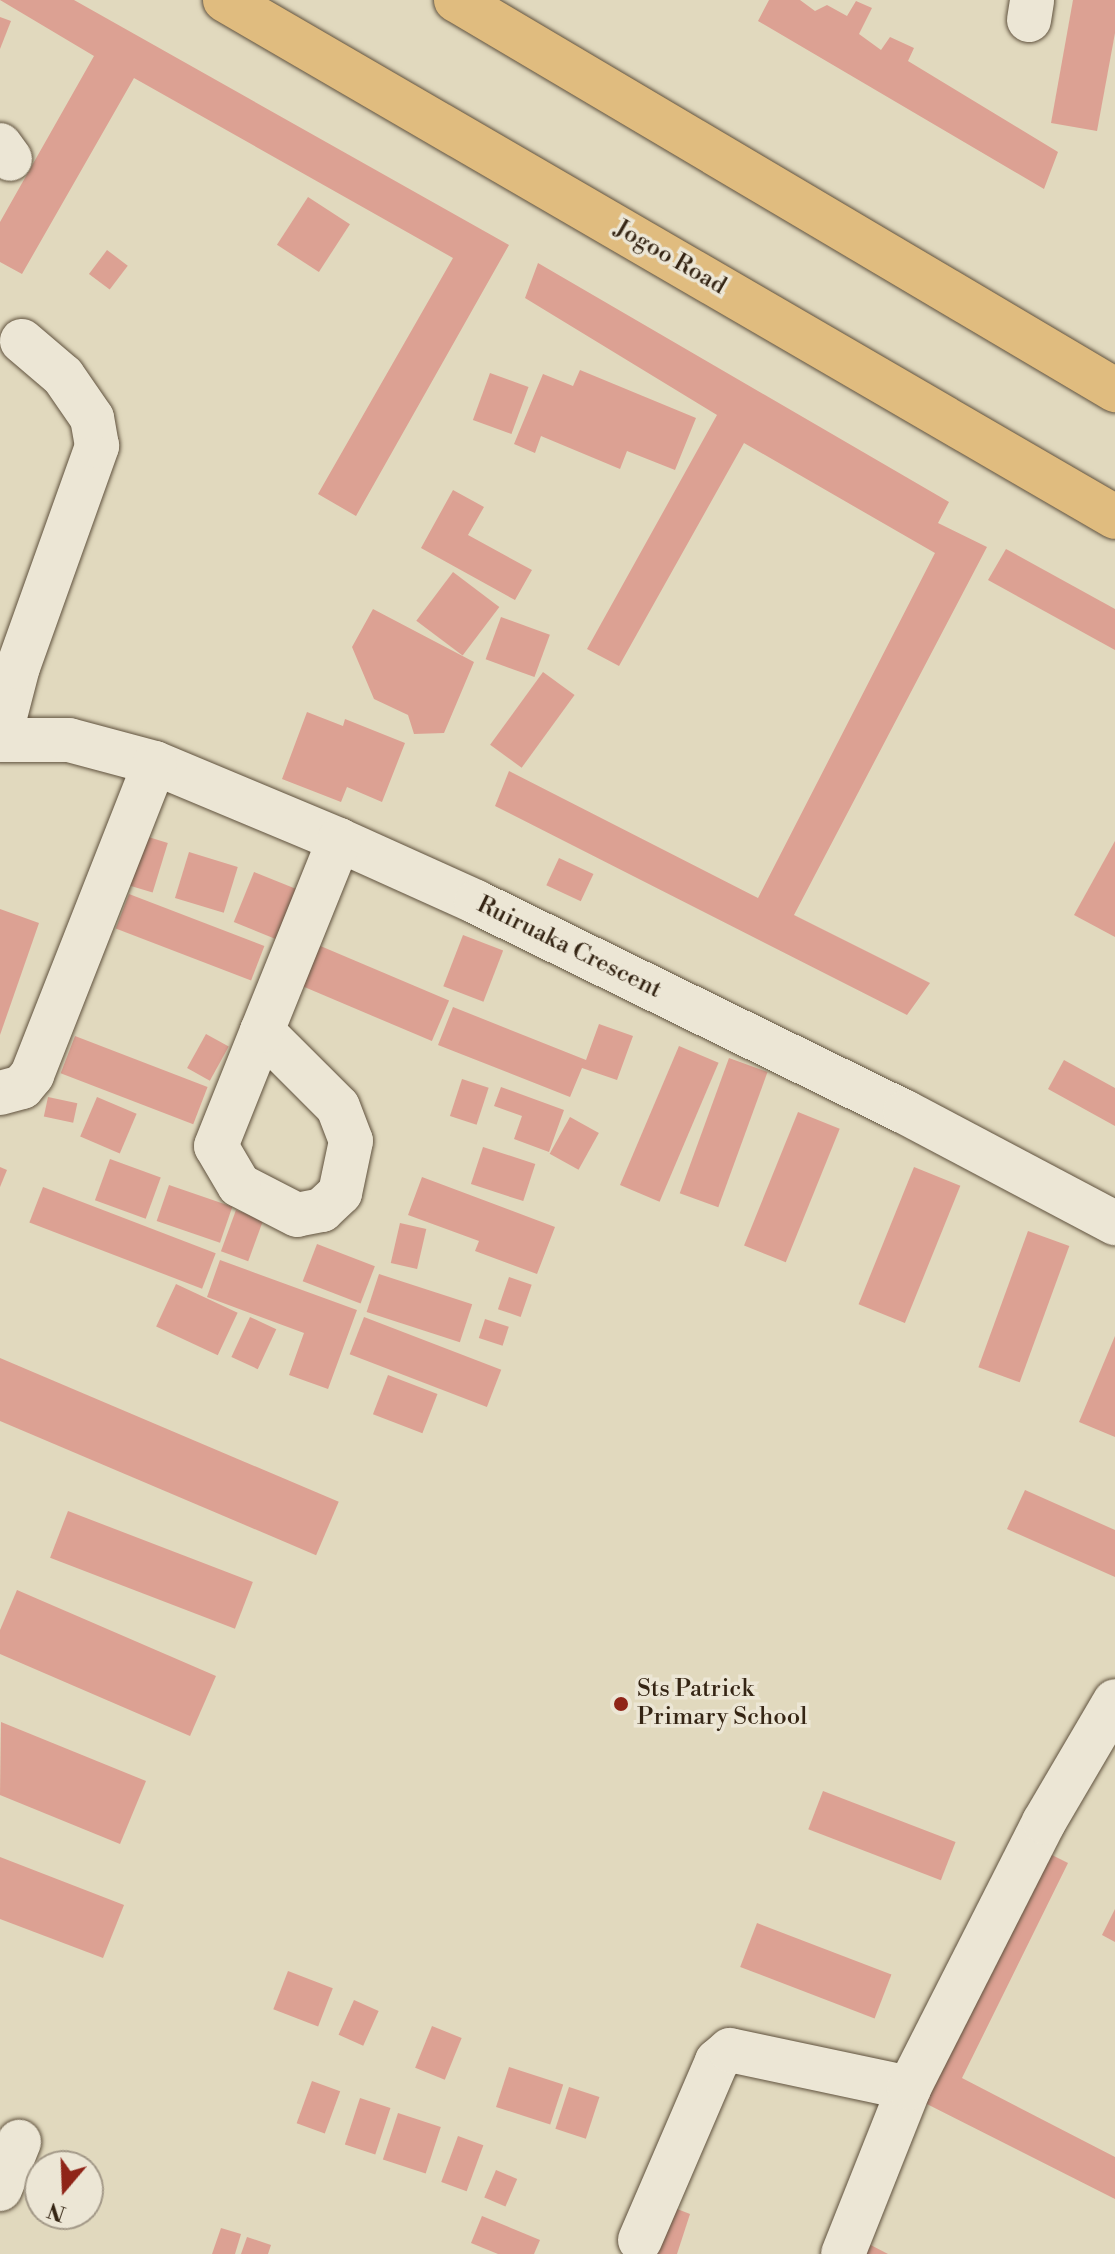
<!DOCTYPE html>
<html>
<head>
<meta charset="utf-8">
<style>
  body { margin:0 }
  #map { position:relative; width:1115px; height:2254px; overflow:hidden; background:#e1d9be; font-family:"Libre Bodoni",serif }
  div>[style] { position:absolute }
  .building>* { inset:0; background:#dca193; transform-origin:0 0 }
  .roads { filter:drop-shadow(0 0 2px #60523e) drop-shadow(0 0 2px #60523e) }
  .minor>* { height:44px; margin:-22px; padding:0 22px; transform-origin:22px; border-radius:22px; background:#ece6d5 }
  .major>* { height:44px; margin:-22px; padding:0 22px; transform-origin:22px; border-radius:22px; background:#e0bc7f }
  .dots>* { width:22px; height:22px; translate:-50% -50%; box-sizing:border-box; border:4px solid #ece6d5; border-radius:50% }
  span { translate:-50% -50%; white-space:nowrap; text-align:center; line-height:1.15; -webkit-text-stroke:7px #ece6d5; paint-order:stroke }
  .street-label { font-size:24px; color:#352514 }
  .poi-label { font-size:24px; color:#352514 }
  .left { translate:0 -50%; text-align:left }
  .north { position:absolute; left:24px; top:2150px; width:80px; height:80px; box-sizing:border-box; background:#ece6d5; border:2px solid #a39988; border-radius:50%; rotate:199deg; font-size:22px; font-weight:700; line-height:32px; text-align:center; color:#352514 }
  .north::after { content:''; display:block; margin:auto; width:28px; height:36px; background:#8f2418; clip-path:polygon(50% 0,100% 100%,50% 72%,0 100%) }
</style>
</head>
<body>
<div id="map">
  <div class="building">
    <i style="clip-path:polygon(0 0,74px 0,509px 245px,356px 516px,318px 494px,453px 258px,134px 78px,22px 274px,0 262px,0 222px,94px 56px)"></i>
    <i style="clip-path:polygon(769px 0,800px 0,815px 11px,827px 5px,847px 16px,856px 1px,872px 8px,859px 34px,881px 50px,890px 37px,914px 48px,908px 61px,1058px 152px,1044px 189px,758px 21px)"></i>
    <i style="clip-path:polygon(1073px 0,1115px 0,1115px 33px,1097px 131px,1051px 123px)"></i>
    <i style="clip-path:polygon(0 17px,11px 21px,0 49px)"></i>
    <i style="left:308px;top:197px;width:50px;height:57px;rotate:33deg"></i>
    <i style="left:107px;top:250px;width:26px;height:30px;rotate:37deg"></i>
    <i style="clip-path:polygon(538px 263px,949px 502px,938px 523px,987px 547px,794px 915px,930px 983px,907px 1015px,495px 806px,509px 771px,758px 898px,935px 553px,744px 443px,619px 666px,587px 649px,717px 415px,525px 298px)"></i>
    <i style="clip-path:polygon(580px 370px,696px 418px,675px 470px,627px 451px,620px 469px,541px 436px,535px 453px,514px 444px,543px 374px,573px 386px)"></i>
    <i style="left:490px;top:373px;width:41px;height:50px;rotate:20deg"></i>
    <i style="clip-path:polygon(453px 490px,484px 507px,468px 535px,532px 570px,515px 600px,421px 548px)"></i>
    <i style="clip-path:polygon(1006px 549px,1115px 609px,1115px 650px,988px 580px)"></i>
    <i style="left:453px;top:572px;width:58px;height:61px;rotate:37deg"></i>
    <i style="clip-path:polygon(373px 609px,474px 662px,444px 733px,414px 734px,408px 715px,374px 699px,352px 647px)"></i>
    <i style="left:501px;top:617px;width:52px;height:45px;rotate:20deg"></i>
    <i style="left:543px;top:672px;width:39px;height:90px;rotate:36deg"></i>
    <i style="clip-path:polygon(307px 712px,343px 726px,345px 719px,405px 743px,382px 802px,347px 787px,341px 802px,282px 779px)"></i>
    <i style="left:142px;top:835px;width:27px;height:52px;rotate:17deg"></i>
    <i style="clip-path:polygon(1115px 841px,1115px 937px,1074px 915px)"></i>
    <i style="left:189px;top:852px;width:51px;height:48px;rotate:17deg"></i>
    <i style="left:559px;top:858px;width:38px;height:30px;rotate:25deg"></i>
    <i style="left:254px;top:872px;width:55px;height:54px;rotate:22deg"></i>
    <i style="left:129px;top:894px;width:145px;height:37px;rotate:21deg"></i>
    <i style="clip-path:polygon(0 909px,39px 923px,0 1035px)"></i>
    <i style="left:463px;top:935px;width:43px;height:55px;rotate:21deg"></i>
    <i style="left:311px;top:942px;width:150px;height:44px;rotate:23deg"></i>
    <i style="clip-path:polygon(453px 1007px,586px 1060px,599px 1024px,633px 1036px,617px 1080px,582px 1068px,570px 1097px,438px 1045px)"></i>
    <i style="left:206px;top:1034px;width:26px;height:39px;rotate:29deg"></i>
    <i style="left:75px;top:1036px;width:142px;height:40px;rotate:21deg"></i>
    <i style="left:679px;top:1046px;width:43px;height:151px;rotate:23deg"></i>
    <i style="left:729px;top:1058px;width:41px;height:144px;rotate:20deg"></i>
    <i style="clip-path:polygon(1064px 1060px,1115px 1088px,1115px 1126px,1048px 1089px)"></i>
    <i style="left:462px;top:1079px;width:28px;height:39px;rotate:18deg"></i>
    <i style="clip-path:polygon(501px 1087px,564px 1110px,549px 1152px,514px 1139px,522px 1116px,494px 1106px)"></i>
    <i style="left:48px;top:1097px;width:30px;height:20px;rotate:12deg"></i>
    <i style="left:97px;top:1097px;width:43px;height:43px;rotate:23deg"></i>
    <i style="left:798px;top:1112px;width:45px;height:144px;rotate:22deg"></i>
    <i style="left:570px;top:1117px;width:33px;height:42px;rotate:29deg"></i>
    <i style="left:483px;top:1147px;width:55px;height:39px;rotate:18deg"></i>
    <i style="left:110px;top:1159px;width:54px;height:44px;rotate:20deg"></i>
    <i style="clip-path:polygon(0 1167px,7px 1170px,0 1187px)"></i>
    <i style="left:914px;top:1167px;width:50px;height:148px;rotate:22deg"></i>
    <i style="clip-path:polygon(422px 1177px,555px 1227px,537px 1274px,475px 1251px,479px 1241px,408px 1215px)"></i>
    <i style="left:169px;top:1185px;width:67px;height:38px;rotate:19deg"></i>
    <i style="left:43px;top:1187px;width:185px;height:38px;rotate:21deg"></i>
    <i style="left:236px;top:1210px;width:29px;height:44px;rotate:20deg"></i>
    <i style="left:400px;top:1223px;width:27px;height:41px;rotate:13deg"></i>
    <i style="left:1028px;top:1231px;width:44px;height:145px;rotate:20deg"></i>
    <i style="left:317px;top:1244px;width:62px;height:40px;rotate:21deg"></i>
    <i style="clip-path:polygon(220px 1260px,357px 1310px,328px 1389px,289px 1375px,304px 1333px,207px 1297px)"></i>
    <i style="left:379px;top:1274px;width:98px;height:40px;rotate:18deg"></i>
    <i style="left:509px;top:1277px;width:24px;height:34px;rotate:19deg"></i>
    <i style="left:176px;top:1284px;width:68px;height:47px;rotate:25deg"></i>
    <i style="left:250px;top:1317px;width:29px;height:44px;rotate:25deg"></i>
    <i style="left:364px;top:1317px;width:147px;height:40px;rotate:21deg"></i>
    <i style="left:485px;top:1319px;width:25px;height:20px;rotate:18deg"></i>
    <i style="clip-path:polygon(1115px 1336px,1115px 1437px,1079px 1422px)"></i>
    <i style="left:0;top:1358px;width:368px;height:58px;rotate:23deg"></i>
    <i style="left:388px;top:1375px;width:53px;height:42px;rotate:21deg"></i>
    <i style="clip-path:polygon(1025px 1490px,1115px 1530px,1115px 1577px,1007px 1529px)"></i>
    <i style="left:68px;top:1511px;width:198px;height:50px;rotate:21deg"></i>
    <i style="clip-path:polygon(17px 1590px,216px 1676px,190px 1736px,0 1654px,0 1630px)"></i>
    <i style="clip-path:polygon(1px 1722px,146px 1781px,120px 1844px,0 1795px)"></i>
    <i style="left:823px;top:1791px;width:142px;height:41px;rotate:21deg"></i>
    <i style="clip-path:polygon(1034px 1846px,1068px 1863px,962px 2078px,1115px 2157px,1115px 2199px,911px 2096px)"></i>
    <i style="clip-path:polygon(0 1857px,124px 1905px,103px 1958px,0 1919px)"></i>
    <i style="clip-path:polygon(1115px 1909px,1115px 1942px,1102px 1935px)"></i>
    <i style="left:757px;top:1923px;width:144px;height:47px;rotate:21deg"></i>
    <i style="left:288px;top:1971px;width:48px;height:41px;rotate:21deg"></i>
    <i style="left:354px;top:2000px;width:27px;height:38px;rotate:24deg"></i>
    <i style="left:432px;top:2026px;width:32px;height:45px;rotate:22deg"></i>
    <i style="left:509px;top:2067px;width:57px;height:42px;rotate:18deg"></i>
    <i style="left:312px;top:2081px;width:30px;height:45px;rotate:20deg"></i>
    <i style="left:569px;top:2087px;width:32px;height:44px;rotate:18deg"></i>
    <i style="left:360px;top:2098px;width:32px;height:49px;rotate:18deg"></i>
    <i style="left:398px;top:2113px;width:45px;height:49px;rotate:18deg"></i>
    <i style="left:458px;top:2136px;width:27px;height:49px;rotate:20deg"></i>
    <i style="left:496px;top:2170px;width:23px;height:30px;rotate:23deg"></i>
    <i style="clip-path:polygon(672px 2207px,690px 2214px,677px 2254px,656px 2254px)"></i>
    <i style="clip-path:polygon(482px 2216px,540px 2240px,534px 2254px,498px 2254px,471px 2243px)"></i>
    <i style="clip-path:polygon(221px 2228px,241px 2234px,235px 2254px,212px 2254px)"></i>
    <i style="clip-path:polygon(247px 2237px,271px 2245px,268px 2254px,241px 2254px)"></i>
    <i style="clip-path:polygon(863px 2241px,888px 2254px,856px 2254px)"></i>
  </div>
  <div class="roads">
    <div class="minor">
      <i style="left:1029px;top:20px;width:20px;rotate:-81deg"></i>
      <i style="left:0;top:145px;width:17px;rotate:54deg"></i>
      <i style="left:0;top:736px;width:71px;rotate:-75.4deg"></i>
      <i style="left:18px;top:667px;width:235px;rotate:-70.3deg"></i>
      <i style="left:97px;top:446px;width:28px;rotate:-100deg"></i>
      <i style="left:92px;top:418px;width:51px;rotate:-124.6deg"></i>
      <i style="left:63px;top:376px;width:54px;rotate:-139.5deg"></i>
      <i style="left:0;top:740px;width:69px"></i>
      <i style="left:69px;top:740px;width:89px;rotate:15deg"></i>
      <i style="left:155px;top:763px;width:199px;rotate:22.7deg"></i>
      <i style="left:339px;top:840px;width:150px;rotate:24.3deg"></i>
      <i style="left:476px;top:902px;width:478px;rotate:26.1deg"></i>
      <i style="left:905px;top:1112px;width:238px;rotate:27.9deg"></i>
      <i style="left:262px;top:1031px;width:107px;rotate:45deg"></i>
      <i style="left:338px;top:1107px;width:36px;rotate:69deg"></i>
      <i style="left:351px;top:1141px;width:53px;rotate:101.9deg"></i>
      <i style="left:340px;top:1193px;width:25px;rotate:137deg"></i>
      <i style="left:322px;top:1210px;width:25px;rotate:169deg"></i>
      <i style="left:297px;top:1215px;width:65px;rotate:-152.7deg"></i>
      <i style="left:239px;top:1185px;width:45px;rotate:-120.5deg"></i>
      <i style="left:216px;top:1146px;width:124px;rotate:-68.2deg"></i>
      <i style="left:262px;top:1031px;width:206px;rotate:-68deg"></i>
      <i style="left:0;top:1093px;width:23px;rotate:-15deg"></i>
      <i style="left:22px;top:1087px;width:16px;rotate:-50deg"></i>
      <i style="left:32px;top:1075px;width:335px;rotate:-68.5deg"></i>
      <i style="left:0;top:2189px;width:51px;rotate:-68deg"></i>
      <i style="left:640px;top:2240px;width:195px;rotate:-66.7deg"></i>
      <i style="left:717px;top:2061px;width:17px;rotate:-40deg"></i>
      <i style="left:730px;top:2050px;width:183px;rotate:12deg"></i>
      <i style="left:843px;top:2254px;width:179px;rotate:-68.3deg"></i>
      <i style="left:909px;top:2088px;width:298px;rotate:-63.1deg"></i>
      <i style="left:1044px;top:1822px;width:140px;rotate:-59.6deg"></i>
    </div>
    <div class="major">
      <i style="left:225px;top:0;width:1029px;rotate:30.15deg"></i>
      <i style="left:456px;top:0;width:766px;rotate:30.62deg"></i>
    </div>
  </div>
  <div class="dots">
    <i style="left:621px;top:1704px;background:#8f2418"></i>
  </div>
  <div class="street-label">
    <span style="left:670px;top:258px;rotate:30deg">Jogoo Road</span>
    <span style="left:569px;top:948px;rotate:26deg">Ruiruaka Crescent</span>
  </div>
  <div class="poi-label">
    <span class="left" style="left:637px;top:1704px">Sts Patrick<br>Primary School</span>
  </div>
  <div class="north">N</div>
</div>
</body>
</html>
